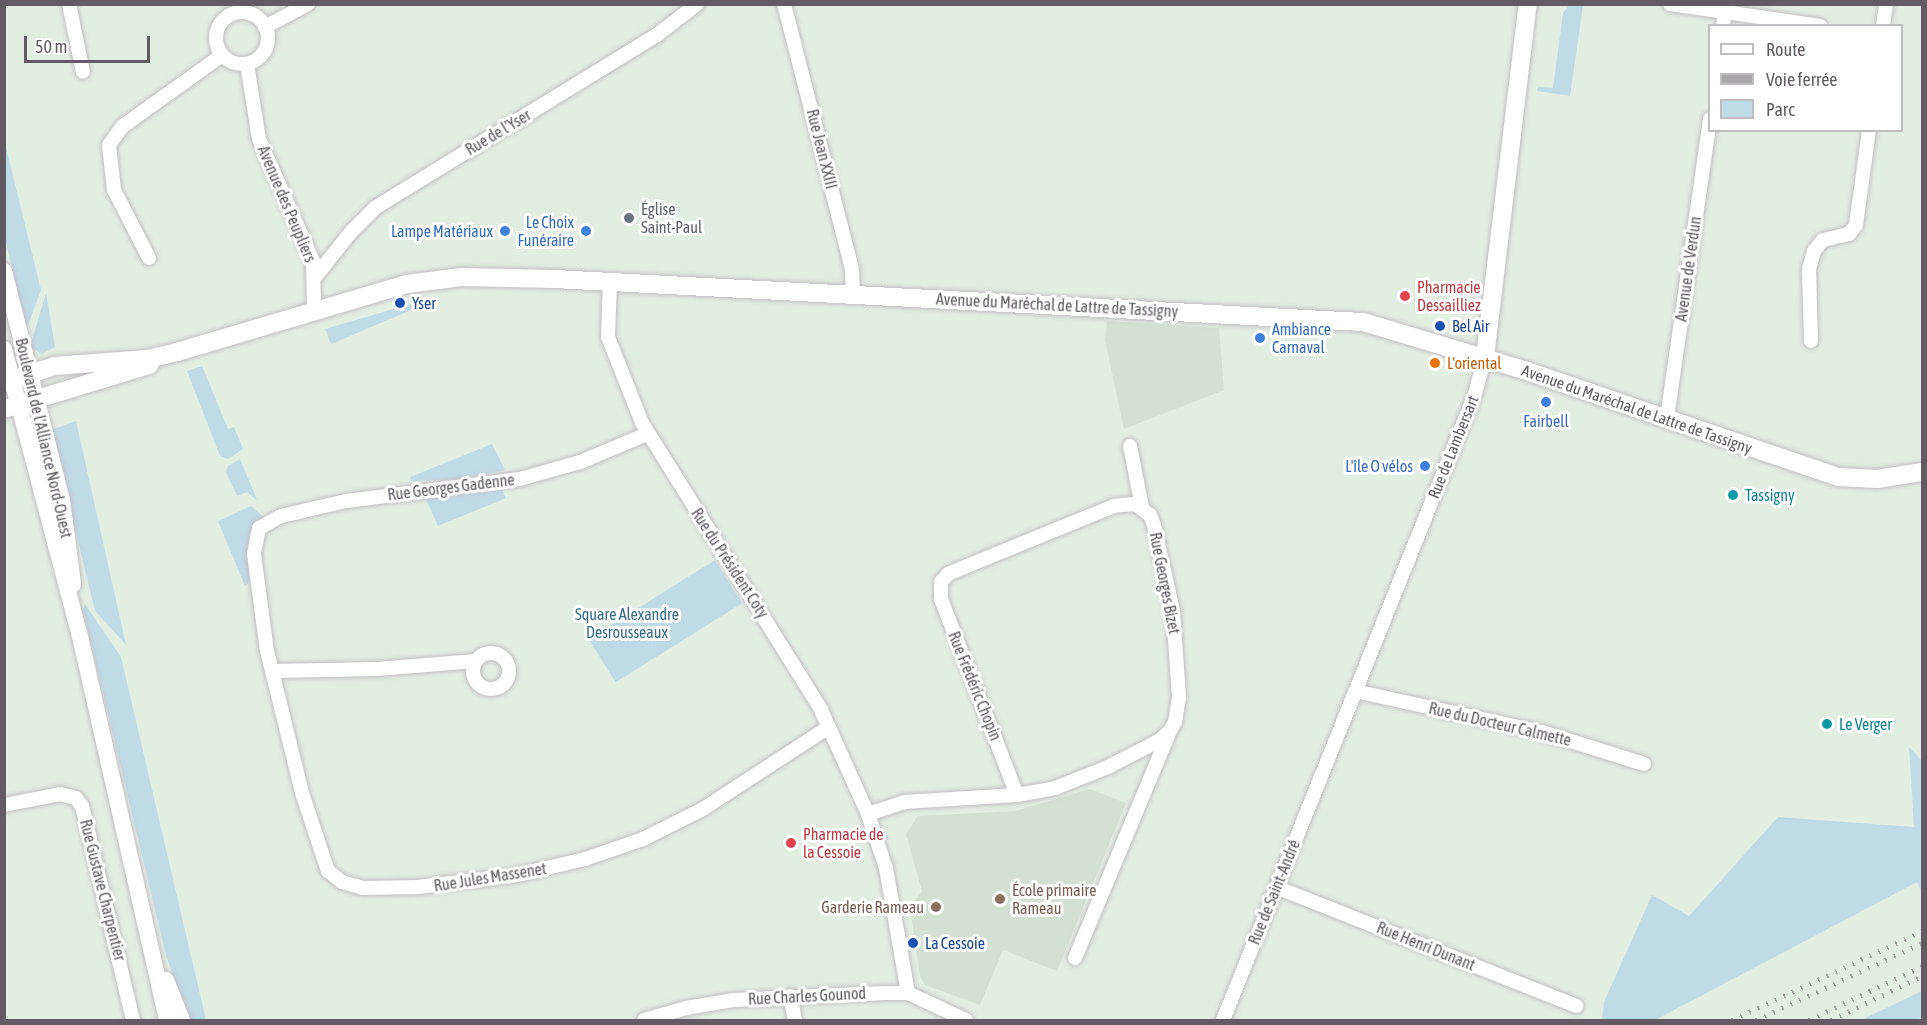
<!DOCTYPE html>
<html>
<head>
<meta charset="utf-8">
<style>
  body { margin:0 }
  #map { position:relative; width:1927px; height:1025px; overflow:hidden; background:#e3eee3; font-family:"Asap Condensed",sans-serif }
  div>[style] { position:absolute }
  .education>* { inset:0; background:#d4e0d4 }
  .green>* { inset:0; background:#bfdbe6; transform-origin:0 0 }
  .roads { filter:drop-shadow(0 0 2px #c4bdc4) drop-shadow(0 0 2px #c4bdc4) }
  .minor>* { height:14px; margin:-7px; padding:0 7px; transform-origin:7px; border-radius:7px; background:#fff }
  .minor>.ring { margin:-7px; padding:0; box-sizing:content-box; background:none; border:14px solid #fff; border-radius:50% }
  .tertiary>* { height:16px; margin:-8px; padding:0 8px; transform-origin:8px; border-radius:8px; background:#fff }
  .secondary>* { height:18px; margin:-9px; padding:0 9px; transform-origin:9px; border-radius:9px; background:#fff }
  .rail>* { height:4.5px; margin-top:-2.25px; transform-origin:0; background:repeating-linear-gradient(90deg,#a9a7aa 0 1.5px,transparent 0 9.5px) }
  .dots>* { width:16px; height:16px; translate:-50% -50%; box-sizing:border-box; border:3px solid #fff; border-radius:50% }
  span { translate:-50% -50%; white-space:nowrap; text-align:center; line-height:1.15; -webkit-text-stroke:6px #fff; paint-order:stroke }
  .street-label { font-size:16px; color:#625b64 }
  .worship-label { font-size:16px; color:#5b616d }
  .left { translate:0 -50%; text-align:left }
  .shop-label { font-size:16px; color:#366cbe }
  .right { translate:-100% -50%; text-align:right }
  .health-label { font-size:16px; color:#be3a42 }
  .transit-label { font-size:16px; color:#164399 }
  .food-label { font-size:16px; color:#c56008 }
  .culture-label { font-size:16px; color:#0d838f }
  .park-label { font-size:16px; color:#366d88 }
  .education-label { font-size:16px; color:#785e54 }
  .frame { position:absolute; inset:0; border:6px solid #625b64; pointer-events:none }
  .legend { position:absolute; left:1708px; top:24px; width:195px; height:108px; box-sizing:border-box; background:#fff; border:2px solid #c0bdc1; margin:0; padding:8px 10px; list-style:none; font-size:18px; color:#625b64 }
  .legend li { display:flex; align-items:center; gap:12px; height:30px }
  .legend b { width:30px; border:2px solid #c0bdc1 }
  .scale { position:absolute; left:24px; top:36px; width:126px; height:27px; box-sizing:border-box; border:3px solid #625b64; border-top:0; padding-left:8px; font-size:18px; line-height:21px; white-space:nowrap; color:#625b64; -webkit-text-stroke:4px #fff; paint-order:stroke }
</style>
</head>
<body>
<div id="map">
  <div class="education">
    <i style="clip-path:polygon(1107px 321px,1219px 328px,1224px 390px,1124px 429px,1105px 340px)"></i>
    <i style="clip-path:polygon(1090px 789px,1126px 803px,1057px 971px,1003px 950px,980px 1005px,925px 985px,920px 976px,910px 908px,922px 891px,906px 834px,918px 816px,1015px 811px)"></i>
  </div>
  <div class="green">
    <i style="clip-path:polygon(1569px 5px,1583px 6px,1570px 96px,1537px 91px,1538px 87px,1553px 88px,1563px 13px)"></i>
    <i style="clip-path:polygon(4px 139px,41px 290px,25px 334px,5px 236px)"></i>
    <i style="clip-path:polygon(46px 293px,55px 347px,42px 354px,30px 347px)"></i>
    <i style="clip-path:polygon(421px 301px,430px 302px,331px 344px,325px 329px)"></i>
    <i style="clip-path:polygon(202px 366px,228px 429px,234px 427px,243px 449px,228px 459px,220px 456px,187px 371px)"></i>
    <i style="clip-path:polygon(76px 421px,126px 645px,95px 611px,51px 430px)"></i>
    <i style="clip-path:polygon(492px 444px,505px 470px,461px 479px,411px 481px,410px 477px)"></i>
    <i style="clip-path:polygon(240px 459px,257px 500px,247px 492px,237px 496px,226px 472px,228px 466px)"></i>
    <i style="clip-path:polygon(502px 490px,506px 498px,438px 526px,426px 499px)"></i>
    <i style="clip-path:polygon(251px 506px,263px 517px,250px 532px,253px 578px,245px 586px,218px 521px)"></i>
    <i style="left:715px;top:560px;width:51px;height:149px;rotate:58deg"></i>
    <i style="clip-path:polygon(85px 604px,121px 657px,206px 1020px,188px 1020px,166px 955px,83px 610px)"></i>
    <i style="clip-path:polygon(1909px 747px,1922px 761px,1922px 892px,1917px 882px,1655px 1020px,1602px 1020px,1604px 1002px,1652px 895px,1689px 916px,1778px 817px,1914px 827px)"></i>
    <i style="clip-path:polygon(1922px 991px,1922px 1017px,1917px 1020px,1861px 1020px)"></i>
  </div>
  <div class="roads">
    <div class="minor">
      <i style="left:69px;top:4px;width:69px;rotate:78.4deg"></i>
      <i style="left:784px;top:4px;width:274px;rotate:75.6deg"></i>
      <i style="left:852px;top:269px;width:26px;rotate:88deg"></i>
      <i style="left:1670px;top:4px;width:152px;rotate:8.3deg"></i>
      <i class="ring" style="left:216px;top:12px;width:38px;height:38px"></i>
      <i style="left:1723px;top:26px;width:22px;rotate:-82deg"></i>
      <i style="left:1883px;top:26px;width:22px;rotate:-82deg"></i>
      <i style="left:265px;top:27px;width:49px;rotate:-28.1deg"></i>
      <i style="left:247px;top:64px;width:76px;rotate:80.9deg"></i>
      <i style="left:259px;top:139px;width:133px;rotate:66.1deg"></i>
      <i style="left:313px;top:261px;width:49px;rotate:88.8deg"></i>
      <i style="left:149px;top:258px;width:76px;rotate:-117.2deg"></i>
      <i style="left:114px;top:190px;width:45px;rotate:-96.3deg"></i>
      <i style="left:109px;top:145px;width:24px;rotate:-54deg"></i>
      <i style="left:123px;top:126px;width:122px;rotate:-35.6deg"></i>
      <i style="left:315px;top:277px;width:58px;rotate:-51.3deg"></i>
      <i style="left:351px;top:232px;width:35px;rotate:-45deg"></i>
      <i style="left:376px;top:207px;width:329px;rotate:-31.5deg"></i>
      <i style="left:657px;top:35px;width:51px;rotate:-37.8deg"></i>
      <i style="left:610px;top:282px;width:55px;rotate:92.1deg"></i>
      <i style="left:608px;top:337px;width:92px;rotate:68.4deg"></i>
      <i style="left:642px;top:423px;width:338px;rotate:58deg"></i>
      <i style="left:821px;top:710px;width:114px;rotate:65.7deg"></i>
      <i style="left:868px;top:814px;width:57px;rotate:71.6deg"></i>
      <i style="left:886px;top:868px;width:127px;rotate:80deg"></i>
      <i style="left:1811px;top:341px;width:72px;rotate:-91.6deg"></i>
      <i style="left:1809px;top:269px;width:19px;rotate:-74deg"></i>
      <i style="left:1814px;top:251px;width:14px;rotate:-51deg"></i>
      <i style="left:1823px;top:240px;width:27px;rotate:-13deg"></i>
      <i style="left:1849px;top:234px;width:11px;rotate:-52deg"></i>
      <i style="left:1856px;top:225px;width:96px;rotate:-82.2deg"></i>
      <i style="left:1667px;top:418px;width:302px;rotate:-81.8deg"></i>
      <i style="left:647px;top:434px;width:73px;rotate:157.3deg"></i>
      <i style="left:580px;top:462px;width:62px;rotate:164.2deg"></i>
      <i style="left:520px;top:479px;width:175px;rotate:172.8deg"></i>
      <i style="left:346px;top:501px;width:67px;rotate:167deg"></i>
      <i style="left:281px;top:516px;width:25px;rotate:151deg"></i>
      <i style="left:259px;top:528px;width:26px;rotate:101deg"></i>
      <i style="left:254px;top:554px;width:98px;rotate:82.4deg"></i>
      <i style="left:267px;top:651px;width:149px;rotate:76.1deg"></i>
      <i style="left:303px;top:796px;width:79px;rotate:71.6deg"></i>
      <i style="left:328px;top:871px;width:18px;rotate:38deg"></i>
      <i style="left:342px;top:882px;width:22px;rotate:16deg"></i>
      <i style="left:363px;top:888px;width:55px;rotate:-1deg"></i>
      <i style="left:418px;top:887px;width:100px;rotate:-6.9deg"></i>
      <i style="left:517px;top:875px;width:70px;rotate:-13.2deg"></i>
      <i style="left:585px;top:859px;width:61px;rotate:-19deg"></i>
      <i style="left:643px;top:839px;width:67px;rotate:-26.6deg"></i>
      <i style="left:703px;top:809px;width:150px;rotate:-33.1deg"></i>
      <i style="left:1130px;top:446px;width:62px;rotate:78.9deg"></i>
      <i class="ring" style="left:473px;top:653px;width:22px;height:22px"></i>
      <i style="left:272px;top:671px;width:105px;rotate:-1.1deg"></i>
      <i style="left:377px;top:669px;width:99px;rotate:-4.6deg"></i>
      <i style="left:1355px;top:691px;width:191px;rotate:12.4deg"></i>
      <i style="left:1542px;top:732px;width:107px;rotate:17.4deg"></i>
      <i style="left:4px;top:805px;width:57px;rotate:-11.1deg"></i>
      <i style="left:60px;top:794px;width:16px;rotate:14deg"></i>
      <i style="left:76px;top:798px;width:10px;rotate:53deg"></i>
      <i style="left:82px;top:806px;width:220px;rotate:76.6deg"></i>
      <i style="left:868px;top:814px;width:38px;rotate:-18deg"></i>
      <i style="left:904px;top:802px;width:113px;rotate:-3.5deg"></i>
      <i style="left:1017px;top:795px;width:39px;rotate:-10deg"></i>
      <i style="left:1055px;top:788px;width:57px;rotate:-21.6deg"></i>
      <i style="left:1108px;top:767px;width:59px;rotate:-27.4deg"></i>
      <i style="left:1160px;top:740px;width:13px;rotate:-42deg"></i>
      <i style="left:1170px;top:731px;width:10px;rotate:-61deg"></i>
      <i style="left:1175px;top:722px;width:25px;rotate:-81deg"></i>
      <i style="left:1179px;top:697px;width:86px;rotate:-94deg"></i>
      <i style="left:1173px;top:611px;width:88px;rotate:-102.5deg"></i>
      <i style="left:1154px;top:525px;width:11px;rotate:-112deg"></i>
      <i style="left:1150px;top:515px;width:19px;rotate:-144deg"></i>
      <i style="left:1135px;top:504px;width:21px;rotate:175deg"></i>
      <i style="left:1114px;top:506px;width:122px;rotate:157.8deg"></i>
      <i style="left:1001px;top:552px;width:57px;rotate:157.5deg"></i>
      <i style="left:948px;top:574px;width:11px;rotate:131deg"></i>
      <i style="left:941px;top:582px;width:17px;rotate:90deg"></i>
      <i style="left:941px;top:599px;width:210px;rotate:68.8deg"></i>
      <i style="left:1276px;top:887px;width:323px;rotate:21.6deg"></i>
      <i style="left:1075px;top:958px;width:241px;rotate:-67.3deg"></i>
      <i style="left:790px;top:996px;width:25px;rotate:78deg"></i>
      <i style="left:644px;top:1020px;width:44px;rotate:-15.9deg"></i>
      <i style="left:686px;top:1008px;width:49px;rotate:-9.5deg"></i>
      <i style="left:734px;top:1000px;width:151px;rotate:-2.7deg"></i>
      <i style="left:885px;top:993px;width:23px"></i>
      <i style="left:908px;top:993px;width:64px;rotate:25deg"></i>
      <i style="left:1223px;top:1020px;width:675px;rotate:-68.07deg"></i>
      <i style="left:1475px;top:394px;width:38px;rotate:-75deg"></i>
    </div>
    <div class="tertiary">
      <i style="left:4px;top:271px;width:236px;rotate:75.8deg"></i>
      <i style="left:62px;top:500px;width:85px;rotate:82.5deg"></i>
      <i style="left:4px;top:349px;width:302px;rotate:75.2deg"></i>
      <i style="left:81px;top:641px;width:389px;rotate:77.2deg"></i>
      <i style="left:166px;top:980px;width:43px;rotate:68.2deg"></i>
    </div>
    <div class="secondary">
      <i style="left:1485px;top:357px;width:356px;rotate:-83.1deg"></i>
      <i style="left:4px;top:383px;width:53px;rotate:-18.8deg"></i>
      <i style="left:54px;top:366px;width:93px;rotate:-4.3deg"></i>
      <i style="left:147px;top:359px;width:31px;rotate:-13deg"></i>
      <i style="left:177px;top:352px;width:240px;rotate:-16.5deg"></i>
      <i style="left:407px;top:284px;width:55px;rotate:-7.3deg"></i>
      <i style="left:462px;top:277px;width:93px;rotate:1.2deg"></i>
      <i style="left:555px;top:279px;width:809px;rotate:3.05deg"></i>
      <i style="left:1363px;top:322px;width:168px;rotate:16.6deg"></i>
      <i style="left:1524px;top:370px;width:332px;rotate:18.8deg"></i>
      <i style="left:1838px;top:477px;width:39px;rotate:3deg"></i>
      <i style="left:1877px;top:479px;width:46px;rotate:-8.8deg"></i>
      <i style="left:4px;top:409px;width:152px;rotate:-16.9deg"></i>
    </div>
  </div>
  <div class="rail">
    <i style="left:1732px;top:1020px;width:210px;rotate:-25.1deg"></i>
    <i style="left:1756px;top:1020px;width:183px;rotate:-24.9deg"></i>
    <i style="left:1809px;top:1020px;width:125px;rotate:-25.5deg"></i>
    <i style="left:1831px;top:1020px;width:101px;rotate:-25.8deg"></i>
  </div>
  <div class="dots">
    <i style="left:629px;top:218px;background:#6b7280"></i>
    <i style="left:505px;top:231px;background:#3f7fe0"></i>
    <i style="left:586px;top:231px;background:#3f7fe0"></i>
    <i style="left:1405px;top:296px;background:#e0444e"></i>
    <i style="left:400px;top:303px;background:#1a4fb4"></i>
    <i style="left:1440px;top:326px;background:#1a4fb4"></i>
    <i style="left:1260px;top:338px;background:#3f7fe0"></i>
    <i style="left:1435px;top:363px;background:#e8710a"></i>
    <i style="left:1546px;top:402px;background:#3f7fe0"></i>
    <i style="left:1425px;top:466px;background:#3f7fe0"></i>
    <i style="left:1733px;top:495px;background:#0f9aa8"></i>
    <i style="left:1827px;top:724px;background:#0f9aa8"></i>
    <i style="left:791px;top:843px;background:#e0444e"></i>
    <i style="left:1000px;top:899px;background:#8d6e63"></i>
    <i style="left:936px;top:907px;background:#8d6e63"></i>
    <i style="left:913px;top:943px;background:#1a4fb4"></i>
  </div>
  <div class="street-label">
    <span style="left:498px;top:132px;rotate:-31deg">Rue de l'Yser</span>
    <span style="left:822px;top:149px;rotate:76deg">Rue Jean XXIII</span>
    <span style="left:287px;top:204px;rotate:67deg">Avenue des Peupliers</span>
    <span style="left:1688px;top:269px;rotate:-82deg">Avenue de Verdun</span>
    <span style="left:1057px;top:305px;rotate:3deg">Avenue du Maréchal de Lattre de Tassigny</span>
    <span style="left:1637px;top:409px;rotate:19deg">Avenue du Maréchal de Lattre de Tassigny</span>
    <span style="left:44px;top:438px;rotate:77deg">Boulevard de l'Alliance Nord-Ouest</span>
    <span style="left:1453px;top:447px;rotate:-68deg">Rue de Lambersart</span>
    <span style="left:451px;top:487px;rotate:-7deg">Rue Georges Gadenne</span>
    <span style="left:730px;top:563px;rotate:57deg">Rue du Président Coty</span>
    <span style="left:1165px;top:583px;rotate:79deg">Rue Georges Bizet</span>
    <span style="left:975px;top:686px;rotate:68deg">Rue Frédéric Chopin</span>
    <span style="left:1500px;top:724px;rotate:13deg">Rue du Docteur Calmette</span>
    <span style="left:490px;top:877px;rotate:-9deg">Rue Jules Massenet</span>
    <span style="left:103px;top:890px;rotate:76deg">Rue Gustave Charpentier</span>
    <span style="left:1274px;top:892px;rotate:-68deg">Rue de Saint-André</span>
    <span style="left:1426px;top:946px;rotate:22deg">Rue Henri Dunant</span>
    <span style="left:807px;top:996px;rotate:-3deg">Rue Charles Gounod</span>
  </div>
  <div class="worship-label">
    <span class="left" style="left:641px;top:218px">Église<br>Saint-Paul</span>
  </div>
  <div class="shop-label">
    <span class="right" style="left:574px;top:231px">Le Choix<br>Funéraire</span>
    <span class="right" style="left:493px;top:231px">Lampe Matériaux</span>
    <span class="left" style="left:1272px;top:338px">Ambiance<br>Carnaval</span>
    <span style="left:1546px;top:421px">Fairbell</span>
    <span class="right" style="left:1413px;top:466px">L'île O vélos</span>
  </div>
  <div class="health-label">
    <span class="left" style="left:1417px;top:296px">Pharmacie<br>Dessailliez</span>
    <span class="left" style="left:803px;top:843px">Pharmacie de<br>la Cessoie</span>
  </div>
  <div class="transit-label">
    <span class="left" style="left:412px;top:303px">Yser</span>
    <span class="left" style="left:1452px;top:326px">Bel Air</span>
    <span class="left" style="left:925px;top:943px">La Cessoie</span>
  </div>
  <div class="food-label">
    <span class="left" style="left:1447px;top:363px">L'oriental</span>
  </div>
  <div class="culture-label">
    <span class="left" style="left:1745px;top:495px">Tassigny</span>
    <span class="left" style="left:1839px;top:724px">Le Verger</span>
  </div>
  <div class="park-label">
    <span style="left:627px;top:623px">Square Alexandre<br>Desrousseaux</span>
  </div>
  <div class="education-label">
    <span class="left" style="left:1012px;top:899px">École primaire<br>Rameau</span>
    <span class="right" style="left:924px;top:907px">Garderie Rameau</span>
  </div>
  <div class="frame"></div>
  <ul class="legend">
  <li><b style="height:8px;background:#fff"></b>Route</li>
  <li><b style="height:8px;background:#a9a7aa"></b>Voie ferrée</li>
  <li><b style="height:16px;background:#bfdbe6"></b>Parc</li>
  </ul>
  <div class="scale">50 m</div>
</div>
</body>
</html>
